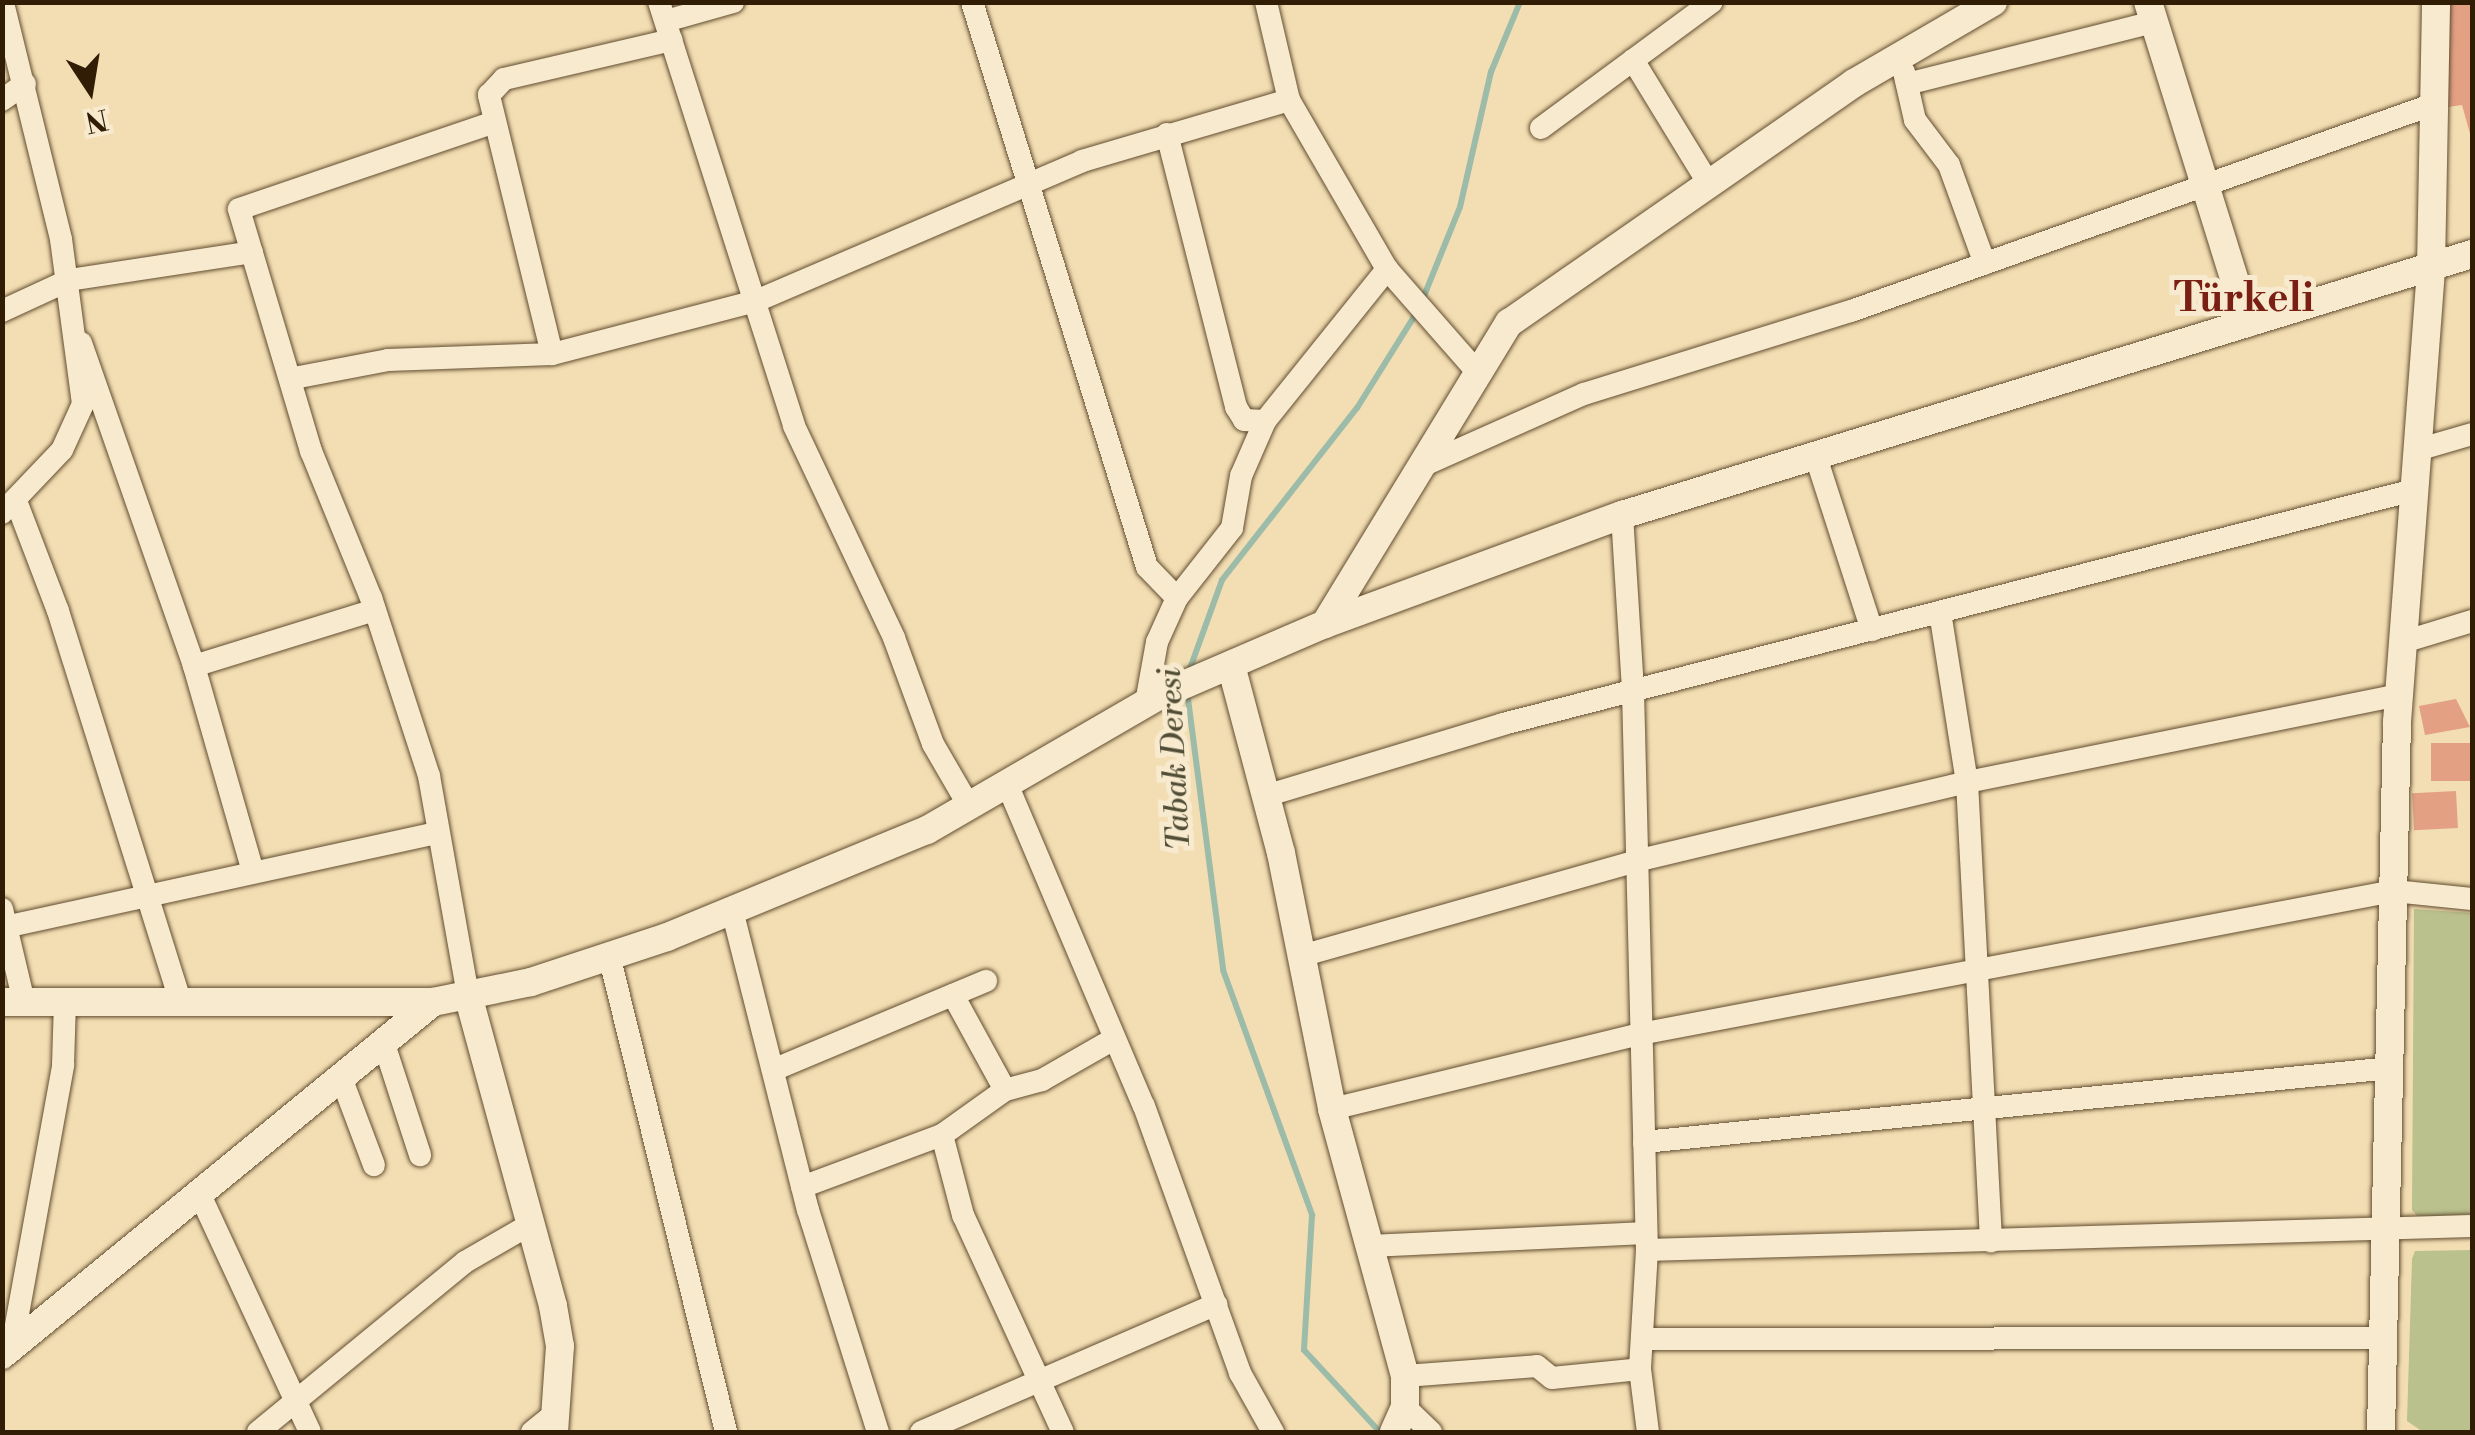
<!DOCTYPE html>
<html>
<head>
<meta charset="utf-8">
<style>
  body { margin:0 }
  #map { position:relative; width:2475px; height:1435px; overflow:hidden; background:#f3deb3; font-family:"Libre Bodoni",serif }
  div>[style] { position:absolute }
  .green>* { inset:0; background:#bac18d }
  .stream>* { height:6px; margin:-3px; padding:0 3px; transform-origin:3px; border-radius:3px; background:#9cbca9 }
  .building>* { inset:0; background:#e3a083; transform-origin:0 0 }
  .roads { filter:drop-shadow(0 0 2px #624d30) drop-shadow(0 0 2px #624d30) }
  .minor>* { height:22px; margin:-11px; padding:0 11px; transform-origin:11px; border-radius:11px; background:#f7eace }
  .tertiary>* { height:28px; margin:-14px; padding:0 14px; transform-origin:14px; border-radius:14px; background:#f7eace }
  span { translate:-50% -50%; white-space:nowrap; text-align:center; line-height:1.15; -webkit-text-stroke:10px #f7eace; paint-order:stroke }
  .water-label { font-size:32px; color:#514d36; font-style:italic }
  .district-label { font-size:40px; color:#7a1f14; font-weight:700 }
  .frame { position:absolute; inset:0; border:5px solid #311d05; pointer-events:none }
  .north { position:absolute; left:40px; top:40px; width:100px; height:100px; -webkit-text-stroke:8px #f7eace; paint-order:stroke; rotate:168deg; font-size:28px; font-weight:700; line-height:40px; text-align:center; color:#311d05 }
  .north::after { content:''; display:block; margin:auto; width:35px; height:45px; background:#311d05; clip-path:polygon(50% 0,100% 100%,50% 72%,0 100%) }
</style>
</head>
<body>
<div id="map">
  <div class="green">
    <i style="clip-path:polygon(2414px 909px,2472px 913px,2472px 1214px,2419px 1218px,2412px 1210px)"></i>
    <i style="clip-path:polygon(2472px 1250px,2472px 1432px,2423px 1432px,2407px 1421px,2412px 1259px,2415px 1251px)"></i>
  </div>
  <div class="stream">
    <i style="left:1422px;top:301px;width:101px;rotate:-68deg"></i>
    <i style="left:1460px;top:207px;width:139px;rotate:-77.1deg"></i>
    <i style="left:1491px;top:72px;width:76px;rotate:-67.5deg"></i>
    <i style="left:1188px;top:674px;width:100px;rotate:-70.1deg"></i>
    <i style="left:1222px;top:580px;width:219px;rotate:-51.9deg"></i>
    <i style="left:1357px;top:408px;width:113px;rotate:-58deg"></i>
    <i style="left:1187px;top:691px;width:281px;rotate:82.6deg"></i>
    <i style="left:1223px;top:970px;width:261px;rotate:70deg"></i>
    <i style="left:1312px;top:1215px;width:135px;rotate:93.4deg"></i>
    <i style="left:1304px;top:1350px;width:112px;rotate:47.2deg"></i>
  </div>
  <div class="building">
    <i style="clip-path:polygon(2449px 2px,2472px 2px,2472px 141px,2462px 105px,2448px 107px)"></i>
    <i style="clip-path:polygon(2456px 699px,2470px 727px,2425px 735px,2419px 706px)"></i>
    <i style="left:2472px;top:743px;width:38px;height:41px;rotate:90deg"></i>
    <i style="left:2456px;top:791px;width:37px;height:44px;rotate:87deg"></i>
  </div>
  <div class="roads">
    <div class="minor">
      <i style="left:659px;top:2px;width:445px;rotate:72.3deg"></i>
      <i style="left:794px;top:426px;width:234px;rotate:64.7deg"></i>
      <i style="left:894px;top:638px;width:113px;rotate:69.8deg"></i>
      <i style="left:933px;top:744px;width:72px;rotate:59.9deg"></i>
      <i style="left:972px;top:2px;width:591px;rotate:72.79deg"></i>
      <i style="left:1147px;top:567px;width:43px;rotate:45.9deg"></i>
      <i style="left:1266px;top:2px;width:101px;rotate:76.8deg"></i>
      <i style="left:1289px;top:100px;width:195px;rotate:59.9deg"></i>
      <i style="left:1387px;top:269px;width:138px;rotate:48.8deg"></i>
      <i style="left:666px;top:21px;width:70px;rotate:-15.8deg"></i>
      <i style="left:1633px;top:60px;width:145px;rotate:58.5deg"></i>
      <i style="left:1904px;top:72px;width:49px;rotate:77.1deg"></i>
      <i style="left:1915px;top:120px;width:56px;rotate:52.9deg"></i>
      <i style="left:1949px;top:165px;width:105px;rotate:70deg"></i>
      <i style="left:1907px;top:84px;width:255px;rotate:-14.1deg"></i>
      <i style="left:2px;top:100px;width:28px;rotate:-35deg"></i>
      <i style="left:1541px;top:128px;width:212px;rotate:-36.4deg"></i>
      <i style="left:1167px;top:134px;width:282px;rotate:75.8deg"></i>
      <i style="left:1236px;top:407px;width:15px;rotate:58deg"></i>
      <i style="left:1244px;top:420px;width:21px;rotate:3deg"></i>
      <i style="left:2px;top:311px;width:74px;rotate:-24.8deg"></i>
      <i style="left:69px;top:280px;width:185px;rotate:-8.7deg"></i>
      <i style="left:81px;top:343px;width:342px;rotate:70.7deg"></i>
      <i style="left:194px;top:666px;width:214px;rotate:74deg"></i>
      <i style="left:552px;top:354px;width:267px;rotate:-103.7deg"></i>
      <i style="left:489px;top:95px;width:22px;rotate:-47deg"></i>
      <i style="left:504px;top:79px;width:172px;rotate:-13.1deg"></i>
      <i style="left:294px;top:378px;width:96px;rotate:-10.8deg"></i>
      <i style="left:388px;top:360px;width:164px;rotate:-2.1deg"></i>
      <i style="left:552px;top:354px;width:211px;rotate:-14.6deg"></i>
      <i style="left:756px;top:301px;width:355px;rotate:-23.2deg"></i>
      <i style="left:1082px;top:161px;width:216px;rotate:-16.4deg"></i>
      <i style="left:2417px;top:450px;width:57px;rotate:-16.2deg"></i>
      <i style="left:1816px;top:457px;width:182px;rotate:72.1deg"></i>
      <i style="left:1422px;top:466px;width:177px;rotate:-24deg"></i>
      <i style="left:1584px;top:394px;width:280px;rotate:-17.3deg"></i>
      <i style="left:1851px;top:311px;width:619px;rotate:-19.55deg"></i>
      <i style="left:16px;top:501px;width:118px;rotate:69.1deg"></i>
      <i style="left:58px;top:611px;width:408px;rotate:72.6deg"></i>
      <i style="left:2px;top:513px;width:87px;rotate:-46.4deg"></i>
      <i style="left:62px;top:450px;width:51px;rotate:-65.5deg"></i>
      <i style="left:83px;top:404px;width:166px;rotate:-97.6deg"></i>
      <i style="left:61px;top:239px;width:244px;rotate:-103.8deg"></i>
      <i style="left:1622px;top:515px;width:176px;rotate:86.4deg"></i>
      <i style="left:1633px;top:691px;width:559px;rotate:88.57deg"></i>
      <i style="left:1647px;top:1250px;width:119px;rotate:93.4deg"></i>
      <i style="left:1640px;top:1369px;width:64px;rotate:82.8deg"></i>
      <i style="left:1940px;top:612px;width:172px;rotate:81deg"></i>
      <i style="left:1967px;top:782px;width:460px;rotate:87deg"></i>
      <i style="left:2403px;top:642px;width:72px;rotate:-16.9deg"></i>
      <i style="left:194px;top:666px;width:189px;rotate:-17.2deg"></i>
      <i style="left:1146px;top:703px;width:62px;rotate:-79.8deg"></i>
      <i style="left:1157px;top:642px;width:48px;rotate:-65.6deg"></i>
      <i style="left:1177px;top:598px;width:89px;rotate:-51.8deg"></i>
      <i style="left:1232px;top:528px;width:53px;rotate:-80.2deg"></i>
      <i style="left:1241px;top:476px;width:60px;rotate:-66.4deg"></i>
      <i style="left:1265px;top:421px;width:195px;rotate:-51.2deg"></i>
      <i style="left:1007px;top:784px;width:350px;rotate:67deg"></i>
      <i style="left:1144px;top:1106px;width:284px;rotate:70.2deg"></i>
      <i style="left:1240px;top:1373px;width:68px;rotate:60.8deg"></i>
      <i style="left:1265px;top:796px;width:249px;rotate:-16.8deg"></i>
      <i style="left:1503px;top:724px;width:941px;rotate:-14.41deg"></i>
      <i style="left:2px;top:909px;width:96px;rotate:76.7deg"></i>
      <i style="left:732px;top:910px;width:309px;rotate:75.8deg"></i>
      <i style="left:808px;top:1210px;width:233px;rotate:72.5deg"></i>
      <i style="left:10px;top:926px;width:435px;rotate:-12.3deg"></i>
      <i style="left:609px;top:955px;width:491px;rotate:76.2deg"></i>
      <i style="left:1301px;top:956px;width:348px;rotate:-15.8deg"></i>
      <i style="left:1636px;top:861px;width:340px;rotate:-13.4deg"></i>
      <i style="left:1967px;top:782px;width:441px;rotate:-11.4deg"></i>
      <i style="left:468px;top:995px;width:222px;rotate:-100.1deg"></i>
      <i style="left:429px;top:776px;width:187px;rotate:-108deg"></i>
      <i style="left:371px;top:598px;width:159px;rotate:-112.2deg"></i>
      <i style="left:311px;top:451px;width:252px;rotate:-106.6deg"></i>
      <i style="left:239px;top:209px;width:266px;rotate:-18.8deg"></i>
      <i style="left:953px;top:995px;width:108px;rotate:61.3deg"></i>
      <i style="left:384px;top:1044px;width:117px;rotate:72deg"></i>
      <i style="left:773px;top:1070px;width:231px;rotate:-22.7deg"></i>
      <i style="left:342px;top:1080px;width:91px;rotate:69.4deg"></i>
      <i style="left:1332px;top:1109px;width:317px;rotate:-13.7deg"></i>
      <i style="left:1640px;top:1034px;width:767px;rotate:-10.74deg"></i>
      <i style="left:2394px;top:891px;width:78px;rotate:5.9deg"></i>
      <i style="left:942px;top:1135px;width:83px;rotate:75.3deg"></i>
      <i style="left:963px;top:1215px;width:239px;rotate:65.3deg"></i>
      <i style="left:1644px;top:1142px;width:750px;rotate:-5.66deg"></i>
      <i style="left:802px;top:1187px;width:149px;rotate:-20.4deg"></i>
      <i style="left:942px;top:1135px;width:77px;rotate:-35.5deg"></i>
      <i style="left:1005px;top:1090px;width:38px;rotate:-15deg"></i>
      <i style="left:1042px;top:1080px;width:83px;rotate:-29.7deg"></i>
      <i style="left:200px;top:1195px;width:261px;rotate:65.1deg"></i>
      <i style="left:1370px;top:1246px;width:276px;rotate:-2.7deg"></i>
      <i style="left:1647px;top:1250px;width:825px;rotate:-1.67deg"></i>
      <i style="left:1642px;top:1339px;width:742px;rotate:-0.08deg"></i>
      <i style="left:12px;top:1347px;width:287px;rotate:-79.7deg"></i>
      <i style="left:63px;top:1065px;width:64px;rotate:-88.2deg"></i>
      <i style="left:1405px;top:1376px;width:132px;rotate:-4.3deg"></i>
      <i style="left:1537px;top:1366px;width:19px;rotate:39deg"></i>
      <i style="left:1552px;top:1378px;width:88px;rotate:-5.8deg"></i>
      <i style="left:1405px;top:1407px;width:36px;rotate:44deg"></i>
      <i style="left:258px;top:1432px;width:268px;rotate:-39.4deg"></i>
      <i style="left:465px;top:1262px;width:74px;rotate:-30deg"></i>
      <i style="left:532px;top:1432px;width:27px;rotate:-39deg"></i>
      <i style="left:921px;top:1432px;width:322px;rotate:-23.4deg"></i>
    </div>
    <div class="tertiary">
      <i style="left:2148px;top:2px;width:336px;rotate:72.7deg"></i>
      <i style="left:1325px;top:624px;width:353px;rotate:-58.6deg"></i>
      <i style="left:1509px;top:323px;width:420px;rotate:-34.8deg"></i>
      <i style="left:1854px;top:83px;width:161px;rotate:-30.2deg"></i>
      <i style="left:1232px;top:669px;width:190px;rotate:75.1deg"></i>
      <i style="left:1281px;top:853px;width:261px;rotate:78.7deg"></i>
      <i style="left:1332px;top:1109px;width:277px;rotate:74.7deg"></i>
      <i style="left:1405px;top:1376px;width:31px;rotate:90deg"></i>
      <i style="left:1405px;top:1407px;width:27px;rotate:114deg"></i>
      <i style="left:468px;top:995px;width:322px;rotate:74.7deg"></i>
      <i style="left:553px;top:1306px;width:41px;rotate:80.1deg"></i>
      <i style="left:560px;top:1346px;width:86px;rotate:94deg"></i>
      <i style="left:2px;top:1002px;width:431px"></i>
      <i style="left:433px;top:1002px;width:100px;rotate:-11.5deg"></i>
      <i style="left:531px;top:982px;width:143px;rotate:-18.3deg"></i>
      <i style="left:667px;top:937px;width:281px;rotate:-22.4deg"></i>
      <i style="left:927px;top:830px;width:269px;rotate:-30.1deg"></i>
      <i style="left:1160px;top:695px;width:180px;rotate:-23.3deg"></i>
      <i style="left:1325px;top:624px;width:316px;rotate:-20.2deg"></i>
      <i style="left:1622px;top:515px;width:889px;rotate:-17.07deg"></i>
      <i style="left:2px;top:1355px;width:557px;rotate:-39.32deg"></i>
      <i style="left:2381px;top:1432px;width:710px;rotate:-88.71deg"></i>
      <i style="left:2397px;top:722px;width:456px;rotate:-85.7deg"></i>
      <i style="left:2431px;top:267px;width:265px;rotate:-88.9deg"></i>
    </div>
  </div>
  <div class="water-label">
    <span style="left:1175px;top:759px;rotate:-93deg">Tabak Deresi</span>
  </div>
  <div class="district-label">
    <span style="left:2244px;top:299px">Türkeli</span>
  </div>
  <div class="frame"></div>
  <div class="north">N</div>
</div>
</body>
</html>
